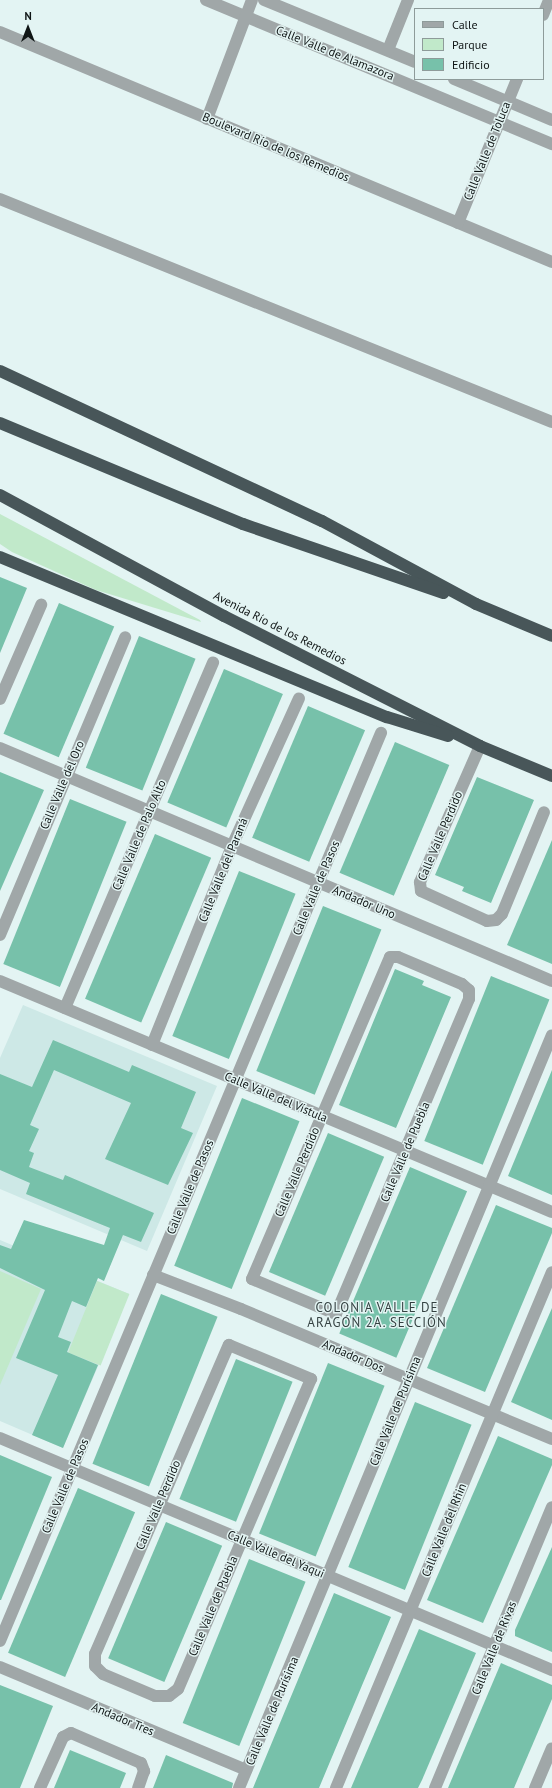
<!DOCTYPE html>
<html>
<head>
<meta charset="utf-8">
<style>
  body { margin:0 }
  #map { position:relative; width:552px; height:1788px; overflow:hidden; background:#e3f4f3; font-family:"PT Sans",sans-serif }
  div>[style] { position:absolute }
  .built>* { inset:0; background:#cde8e6 }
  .green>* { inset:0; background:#c1e9ca; transform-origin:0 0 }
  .building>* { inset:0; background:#77c1aa; transform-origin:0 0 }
  .minor>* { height:12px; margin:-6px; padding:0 6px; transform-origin:6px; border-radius:6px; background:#a0a7a8 }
  .highway>* { height:12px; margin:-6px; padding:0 6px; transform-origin:6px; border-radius:6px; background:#485659 }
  span { translate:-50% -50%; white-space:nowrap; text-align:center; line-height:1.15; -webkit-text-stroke:3px #e3f4f3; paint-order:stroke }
  .street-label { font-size:12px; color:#0f1515 }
  .neighbourhood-label { font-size:13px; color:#344141; letter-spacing:1px }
  .legend { position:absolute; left:414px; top:8px; width:130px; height:72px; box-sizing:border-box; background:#e3f4f3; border:1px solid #8e9b9a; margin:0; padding:5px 7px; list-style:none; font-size:12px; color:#0f1515 }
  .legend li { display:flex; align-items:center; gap:8px; height:20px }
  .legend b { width:20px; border:1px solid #8e9b9a }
  .north { position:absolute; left:8px; top:8px; width:40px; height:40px; -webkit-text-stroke:3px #e3f4f3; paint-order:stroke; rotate:0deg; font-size:11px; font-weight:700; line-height:16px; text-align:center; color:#0f1515 }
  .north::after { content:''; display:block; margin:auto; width:14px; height:18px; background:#0f1515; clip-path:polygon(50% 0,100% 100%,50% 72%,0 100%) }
</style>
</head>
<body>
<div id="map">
  <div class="built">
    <i style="clip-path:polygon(23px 1005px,217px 1086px,147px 1251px,0 1189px,0 1058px)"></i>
    <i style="clip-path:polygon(0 1240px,129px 1294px,63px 1448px,0 1421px)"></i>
  </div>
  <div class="green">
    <i style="clip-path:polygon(0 514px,200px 620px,201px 622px,96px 590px,12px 552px,0 544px)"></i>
    <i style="clip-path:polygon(0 1271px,41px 1289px,0 1385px)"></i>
    <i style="left:97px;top:1281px;width:35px;height:77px;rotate:22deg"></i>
  </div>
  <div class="building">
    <i style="clip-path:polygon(0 577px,27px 588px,0 653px)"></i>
    <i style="left:59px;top:603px;width:60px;height:142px;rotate:23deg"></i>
    <i style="left:139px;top:636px;width:61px;height:142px;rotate:22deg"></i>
    <i style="left:224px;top:669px;width:64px;height:145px;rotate:23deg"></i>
    <i style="left:308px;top:706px;width:62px;height:143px;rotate:23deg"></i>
    <i style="left:395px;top:742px;width:59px;height:142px;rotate:23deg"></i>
    <i style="clip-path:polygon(0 772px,44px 790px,0 891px)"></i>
    <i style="clip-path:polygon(477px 777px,534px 800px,491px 903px,462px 891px,464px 887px,435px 875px)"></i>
    <i style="left:70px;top:799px;width:61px;height:178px;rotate:22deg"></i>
    <i style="left:155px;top:834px;width:61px;height:179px;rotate:23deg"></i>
    <i style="clip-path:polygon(552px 840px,552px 964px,507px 945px)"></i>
    <i style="left:239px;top:871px;width:61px;height:178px;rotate:22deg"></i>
    <i style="left:323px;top:906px;width:63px;height:178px;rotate:22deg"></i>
    <i style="clip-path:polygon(395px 969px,424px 981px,422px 985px,451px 997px,396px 1128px,339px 1105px)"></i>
    <i style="left:491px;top:976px;width:63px;height:178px;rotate:22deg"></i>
    <i style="clip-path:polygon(53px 1040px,129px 1072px,132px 1065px,196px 1092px,181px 1128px,193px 1133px,168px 1185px,105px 1159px,131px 1103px,54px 1070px,30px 1125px,39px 1129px,29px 1151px,34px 1153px,29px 1167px,63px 1180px,65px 1175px,154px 1213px,141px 1242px,123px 1235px,104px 1281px,98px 1278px,86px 1307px,72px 1301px,58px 1337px,71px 1342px,67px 1352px,98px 1365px,63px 1448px,32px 1435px,58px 1375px,16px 1358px,45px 1290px,0 1268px,0 1245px,11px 1249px,24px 1220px,104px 1245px,110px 1228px,26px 1194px,30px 1183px,0 1170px,0 1074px,32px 1087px)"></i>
    <i style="clip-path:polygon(552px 1070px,552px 1195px,508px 1176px)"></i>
    <i style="left:242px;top:1098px;width:62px;height:181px;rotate:22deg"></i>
    <i style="left:328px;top:1133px;width:61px;height:151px;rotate:23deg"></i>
    <i style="left:410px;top:1167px;width:62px;height:181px;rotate:23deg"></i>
    <i style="clip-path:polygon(496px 1205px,552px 1228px,552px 1233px,485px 1392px,427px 1368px)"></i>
    <i style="left:161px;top:1294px;width:61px;height:183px;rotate:22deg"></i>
    <i style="clip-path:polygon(552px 1308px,552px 1420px,511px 1402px)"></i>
    <i style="left:236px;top:1359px;width:61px;height:151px;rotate:22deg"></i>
    <i style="left:328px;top:1363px;width:61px;height:184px;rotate:22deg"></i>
    <i style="left:415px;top:1402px;width:61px;height:178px;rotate:22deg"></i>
    <i style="clip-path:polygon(498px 1436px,552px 1459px,552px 1465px,483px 1623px,427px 1600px)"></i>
    <i style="clip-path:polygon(0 1455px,52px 1477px,1px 1600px,0 1600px)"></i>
    <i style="left:78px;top:1488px;width:62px;height:179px;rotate:23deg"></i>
    <i style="left:166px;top:1522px;width:61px;height:148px;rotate:23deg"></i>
    <i style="clip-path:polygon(552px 1547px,552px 1652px,515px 1636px,515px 1630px)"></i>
    <i style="left:249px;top:1559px;width:61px;height:177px;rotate:22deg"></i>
    <i style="clip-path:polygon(334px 1593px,391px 1617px,363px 1683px,319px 1788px,253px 1788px)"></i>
    <i style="clip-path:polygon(419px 1629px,476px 1653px,422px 1780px,418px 1788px,351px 1788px)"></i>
    <i style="clip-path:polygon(501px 1663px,552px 1685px,552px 1699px,514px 1788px,448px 1788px)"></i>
    <i style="clip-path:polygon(0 1685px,53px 1706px,20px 1788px,0 1788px)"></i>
    <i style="clip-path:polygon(70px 1750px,126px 1773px,120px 1788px,54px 1788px)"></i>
    <i style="clip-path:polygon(166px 1755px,233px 1783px,232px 1788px,153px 1788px)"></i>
  </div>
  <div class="minor">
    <i style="left:206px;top:0;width:375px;rotate:22.6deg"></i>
    <i style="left:264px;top:0;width:163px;rotate:22.3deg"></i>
    <i style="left:543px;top:15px;width:16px;rotate:-68deg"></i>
    <i style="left:0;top:32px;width:598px;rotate:22.62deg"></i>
    <i style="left:388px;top:50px;width:54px;rotate:-68.2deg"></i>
    <i style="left:454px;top:79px;width:106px;rotate:22.7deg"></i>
    <i style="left:207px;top:119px;width:127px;rotate:-69.3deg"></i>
    <i style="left:0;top:199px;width:595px;rotate:22deg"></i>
    <i style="left:458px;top:223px;width:156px;rotate:-67.7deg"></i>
    <i style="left:0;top:699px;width:103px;rotate:-66.4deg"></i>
    <i style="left:480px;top:746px;width:149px;rotate:113.8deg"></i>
    <i style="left:420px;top:882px;width:9px;rotate:84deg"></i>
    <i style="left:421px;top:891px;width:72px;rotate:24.4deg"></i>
    <i style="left:487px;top:921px;width:9px;rotate:-6deg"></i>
    <i style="left:496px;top:920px;width:8px;rotate:-45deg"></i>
    <i style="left:502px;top:914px;width:110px;rotate:-67.6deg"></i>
    <i style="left:0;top:748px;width:599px;rotate:22.88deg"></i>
    <i style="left:0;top:935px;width:323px;rotate:-67.2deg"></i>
    <i style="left:390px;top:957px;width:8px"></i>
    <i style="left:398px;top:957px;width:69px;rotate:22.9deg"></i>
    <i style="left:462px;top:984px;width:9px;rotate:41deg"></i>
    <i style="left:469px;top:990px;width:9px;rotate:90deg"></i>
    <i style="left:469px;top:999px;width:342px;rotate:112.9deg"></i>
    <i style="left:336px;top:1314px;width:91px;rotate:-157.4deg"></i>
    <i style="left:252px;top:1279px;width:350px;rotate:-66.8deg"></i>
    <i style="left:0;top:981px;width:598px;rotate:22.71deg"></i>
    <i style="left:65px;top:1008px;width:376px;rotate:-66.8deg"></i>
    <i style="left:152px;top:1045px;width:214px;rotate:-68.1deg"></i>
    <i style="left:232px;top:846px;width:162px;rotate:-65.6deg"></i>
    <i style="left:153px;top:1275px;width:94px;rotate:21.1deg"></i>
    <i style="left:241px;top:1309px;width:337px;rotate:22.7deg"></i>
    <i style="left:229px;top:1345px;width:89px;rotate:22.5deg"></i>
    <i style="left:311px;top:1379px;width:337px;rotate:113.2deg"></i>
    <i style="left:178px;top:1689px;width:11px;rotate:142deg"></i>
    <i style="left:169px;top:1696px;width:14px;rotate:180deg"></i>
    <i style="left:155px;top:1696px;width:56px;rotate:-157.1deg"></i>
    <i style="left:103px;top:1674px;width:11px;rotate:-135deg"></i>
    <i style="left:95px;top:1666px;width:12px;rotate:-90deg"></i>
    <i style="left:95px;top:1654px;width:337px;rotate:-66.6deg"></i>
    <i style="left:0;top:1438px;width:599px;rotate:22.8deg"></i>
    <i style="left:0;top:1641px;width:985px;rotate:-67.24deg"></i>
    <i style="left:0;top:1667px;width:267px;rotate:22.7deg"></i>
    <i style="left:40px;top:1788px;width:56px;rotate:-65.7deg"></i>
    <i style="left:63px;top:1737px;width:9px;rotate:-27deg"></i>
    <i style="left:71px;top:1733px;width:76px;rotate:23.2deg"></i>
    <i style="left:141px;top:1763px;width:9px;rotate:69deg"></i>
    <i style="left:144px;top:1771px;width:18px;rotate:109deg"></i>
    <i style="left:239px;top:1788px;width:815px;rotate:-67.43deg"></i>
    <i style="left:336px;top:1788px;width:559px;rotate:-67.29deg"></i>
    <i style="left:435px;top:1788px;width:304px;rotate:-67.4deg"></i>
    <i style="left:535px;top:1788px;width:43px;rotate:-67deg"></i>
  </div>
  <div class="highway">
    <i style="left:0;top:371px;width:355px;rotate:25deg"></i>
    <i style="left:322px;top:521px;width:175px;rotate:28.3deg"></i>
    <i style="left:476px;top:604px;width:82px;rotate:22.8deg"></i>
    <i style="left:0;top:423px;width:263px;rotate:22.6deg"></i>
    <i style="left:243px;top:524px;width:212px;rotate:19deg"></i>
    <i style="left:0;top:495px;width:255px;rotate:28.4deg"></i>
    <i style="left:224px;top:616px;width:287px;rotate:26.9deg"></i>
    <i style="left:480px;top:746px;width:78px;rotate:22.6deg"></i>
    <i style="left:0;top:557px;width:419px;rotate:22.5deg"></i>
    <i style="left:387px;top:717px;width:64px;rotate:17.3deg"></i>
  </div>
  <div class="street-label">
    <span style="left:335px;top:53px;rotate:22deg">Calle Valle de Alamazora</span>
    <span style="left:276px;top:147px;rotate:23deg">Boulevard Río de los Remedios</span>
    <span style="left:487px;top:151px;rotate:-68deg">Calle Valle de Toluca</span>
    <span style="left:280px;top:628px;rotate:27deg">Avenida Río de los Remedios</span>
    <span style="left:62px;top:785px;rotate:-67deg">Calle Valle del Oro</span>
    <span style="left:139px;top:835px;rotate:-67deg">Calle Valle de Palo Alto</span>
    <span style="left:440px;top:836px;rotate:-67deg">Calle Valle Perdido</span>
    <span style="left:223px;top:870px;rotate:-68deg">Calle Valle del Paraná</span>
    <span style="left:316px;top:888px;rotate:-67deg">Calle Valle de Pasos</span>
    <span style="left:364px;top:902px;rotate:23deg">Andador Uno</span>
    <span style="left:276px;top:1097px;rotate:23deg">Calle Valle del Vístula</span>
    <span style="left:405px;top:1152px;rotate:-67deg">Calle Valle de Puebla</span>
    <span style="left:297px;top:1172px;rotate:-67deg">Calle Valle Perdido</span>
    <span style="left:190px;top:1187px;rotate:-67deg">Calle Valle de Pasos</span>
    <span style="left:353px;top:1356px;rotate:23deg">Andador Dos</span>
    <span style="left:395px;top:1411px;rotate:-68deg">Calle Valle de Purísima</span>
    <span style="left:65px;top:1486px;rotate:-67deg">Calle Valle de Pasos</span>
    <span style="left:158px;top:1505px;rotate:-67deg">Calle Valle Perdido</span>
    <span style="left:444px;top:1530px;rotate:-68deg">Calle Valle del Rhin</span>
    <span style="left:276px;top:1554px;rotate:23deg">Calle Valle del Yaqui</span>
    <span style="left:213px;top:1606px;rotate:-67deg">Calle Valle de Puebla</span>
    <span style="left:494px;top:1648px;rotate:-68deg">Calle Valle de Rivas</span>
    <span style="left:272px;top:1711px;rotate:-67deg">Calle Valle de Purísima</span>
    <span style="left:123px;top:1719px;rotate:23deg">Andador Tres</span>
  </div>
  <div class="neighbourhood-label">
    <span style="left:377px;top:1316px">COLONIA VALLE DE<br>ARAGÓN 2A. SECCIÓN</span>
  </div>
  <ul class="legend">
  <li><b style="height:5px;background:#a0a7a8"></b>Calle</li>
  <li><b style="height:11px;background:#c1e9ca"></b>Parque</li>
  <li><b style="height:11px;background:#77c1aa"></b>Edificio</li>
  </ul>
  <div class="north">N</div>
</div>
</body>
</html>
